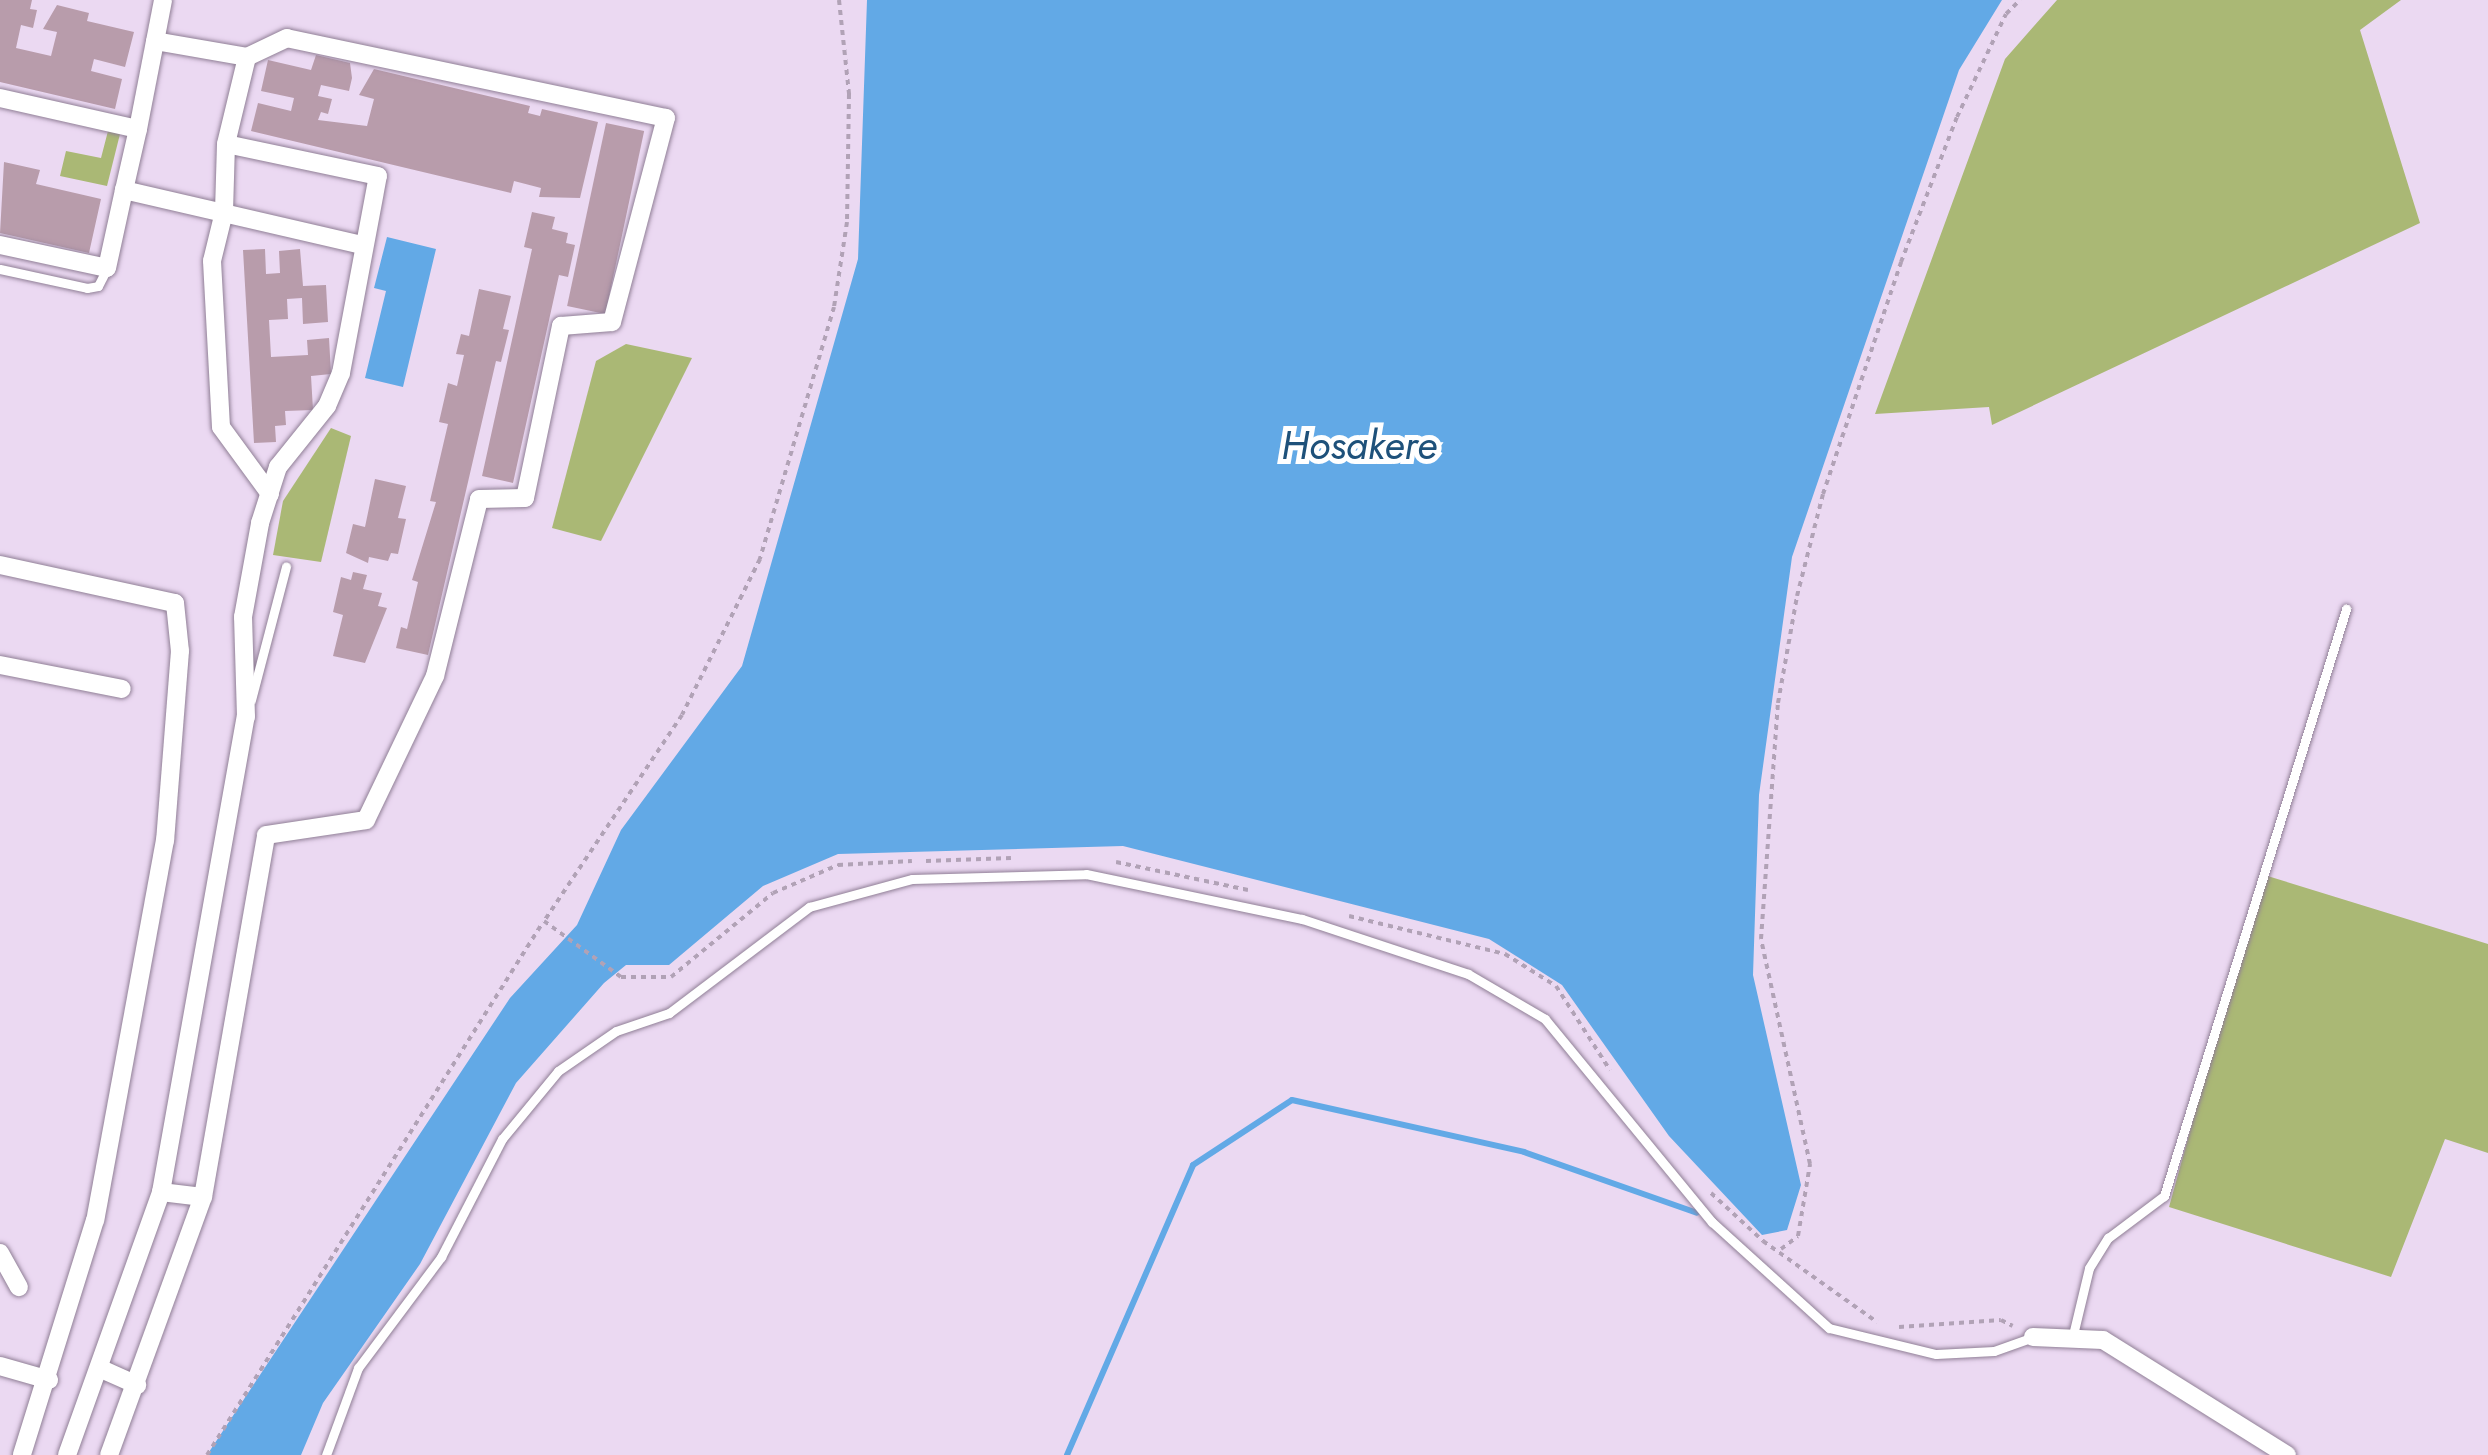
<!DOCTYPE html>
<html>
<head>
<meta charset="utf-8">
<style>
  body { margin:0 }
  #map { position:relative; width:2488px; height:1455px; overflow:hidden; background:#ebd9f2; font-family:Jost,sans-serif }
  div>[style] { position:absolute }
  .green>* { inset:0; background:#aab875 }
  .water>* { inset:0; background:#62a9e6 }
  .stream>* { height:6px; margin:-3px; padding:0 3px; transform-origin:3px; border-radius:3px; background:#62a9e6 }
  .building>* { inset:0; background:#b89cab; transform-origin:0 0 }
  .path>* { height:4px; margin-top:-2px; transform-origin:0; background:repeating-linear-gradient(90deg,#b1a2b6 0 5px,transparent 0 10px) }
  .roads { filter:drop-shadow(0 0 2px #907f96) drop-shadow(0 0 2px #907f96) }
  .service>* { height:9px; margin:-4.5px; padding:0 4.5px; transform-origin:4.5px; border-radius:4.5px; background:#fff }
  .minor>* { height:18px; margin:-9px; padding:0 9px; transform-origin:9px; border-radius:9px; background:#fff }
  span { translate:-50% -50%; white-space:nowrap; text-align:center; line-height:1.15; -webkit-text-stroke:10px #fff; paint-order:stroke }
  .water-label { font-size:40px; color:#1e517a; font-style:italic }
</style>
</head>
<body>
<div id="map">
  <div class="green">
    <i style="clip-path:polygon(2057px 0,2401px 0,2360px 30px,2420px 223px,1992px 425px,1989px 407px,1875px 414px,2005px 59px)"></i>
    <i style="clip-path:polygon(108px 131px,120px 134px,107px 186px,60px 176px,66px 151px,101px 158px)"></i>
    <i style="clip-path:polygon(626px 344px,692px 358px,601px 541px,552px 528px,596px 361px)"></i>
    <i style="clip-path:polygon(331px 428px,351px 436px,321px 562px,273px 555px,283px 501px)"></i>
    <i style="clip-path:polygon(2261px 874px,2488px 944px,2488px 1153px,2445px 1139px,2391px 1277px,2169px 1207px)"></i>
  </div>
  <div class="water">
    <i style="clip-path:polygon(867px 0,2002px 0,1959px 70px,1792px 557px,1759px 795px,1753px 975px,1801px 1185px,1787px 1230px,1762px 1235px,1669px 1136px,1562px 985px,1489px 939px,1123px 846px,838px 854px,763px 886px,669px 965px,626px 965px,604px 983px,516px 1083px,420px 1264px,323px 1403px,301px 1455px,207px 1455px,510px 998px,577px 925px,621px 830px,742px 666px,858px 259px)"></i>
    <i style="clip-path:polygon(387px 237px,436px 249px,403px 387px,365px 378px,386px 291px,374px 288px)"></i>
  </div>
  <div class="stream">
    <i style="left:1067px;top:1455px;width:316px;rotate:-66.5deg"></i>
    <i style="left:1193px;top:1165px;width:118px;rotate:-33.3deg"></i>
    <i style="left:1292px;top:1100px;width:238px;rotate:12.6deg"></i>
    <i style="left:1524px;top:1152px;width:183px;rotate:19.4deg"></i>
  </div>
  <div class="building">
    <i style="clip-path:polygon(0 0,32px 0,30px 9px,37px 10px,33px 28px,21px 25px,16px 48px,51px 56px,57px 32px,43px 29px,57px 5px,89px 13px,87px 21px,134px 32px,125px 67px,94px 59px,91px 71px,122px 79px,115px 109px,0 82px)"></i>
    <i style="clip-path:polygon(316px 55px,350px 63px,352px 78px,349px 91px,321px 85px,318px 96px,332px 99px,328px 114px,321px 112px,318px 120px,367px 126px,374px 99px,359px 95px,374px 69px,530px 106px,528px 113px,540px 116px,542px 109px,598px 122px,580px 198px,539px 197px,541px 188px,514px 181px,511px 193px,251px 131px,258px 103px,291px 111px,294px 98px,261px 91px,268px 60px,311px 70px)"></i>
    <i style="left:606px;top:123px;width:39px;height:187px;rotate:12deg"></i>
    <i style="clip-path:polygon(4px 162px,40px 170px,36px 184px,101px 199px,89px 253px,0 233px)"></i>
    <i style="clip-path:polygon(532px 212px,555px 217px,552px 229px,568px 233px,566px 243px,575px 245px,568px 277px,559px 275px,513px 483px,482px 476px,532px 249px,524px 247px)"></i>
    <i style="clip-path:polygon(265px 249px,266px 274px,280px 273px,279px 251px,300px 249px,303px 286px,326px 285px,328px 322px,303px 324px,302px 298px,287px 299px,288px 319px,269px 320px,271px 357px,308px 355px,307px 340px,329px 338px,331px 374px,311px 376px,313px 410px,285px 411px,286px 425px,275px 426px,276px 442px,254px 443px,243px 250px)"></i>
    <i style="clip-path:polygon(479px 289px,511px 296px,503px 329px,509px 330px,501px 362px,496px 361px,428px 655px,396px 648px,401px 627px,407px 629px,418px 582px,412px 580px,436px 502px,430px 501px,448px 424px,439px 422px,448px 383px,457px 386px,464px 355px,456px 354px,461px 334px,469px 336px)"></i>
    <i style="clip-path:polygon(375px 479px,406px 486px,398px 518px,406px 519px,398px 554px,391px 553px,388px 561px,369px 557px,368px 563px,346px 553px,353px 524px,365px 527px)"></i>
    <i style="clip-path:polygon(353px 572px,367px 575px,363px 589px,382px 593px,378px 606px,387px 608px,365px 663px,333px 656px,343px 615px,333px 612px,341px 577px,351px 580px)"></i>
  </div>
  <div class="path">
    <i style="left:839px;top:0;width:95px;rotate:83.9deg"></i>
    <i style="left:849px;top:94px;width:128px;rotate:90.9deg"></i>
    <i style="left:847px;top:222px;width:86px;rotate:98.7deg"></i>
    <i style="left:834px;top:307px;width:263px;rotate:106.4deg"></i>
    <i style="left:760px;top:559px;width:174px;rotate:116.6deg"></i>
    <i style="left:682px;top:715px;width:248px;rotate:123.8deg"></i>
    <i style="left:544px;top:921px;width:95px;rotate:36deg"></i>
    <i style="left:621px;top:977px;width:50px"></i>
    <i style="left:671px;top:977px;width:132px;rotate:-39.5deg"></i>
    <i style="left:773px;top:893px;width:71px;rotate:-23.3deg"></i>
    <i style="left:838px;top:865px;width:74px;rotate:-3.1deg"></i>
    <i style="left:926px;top:861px;width:85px;rotate:-2deg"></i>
    <i style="left:1116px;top:862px;width:135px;rotate:12deg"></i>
    <i style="left:1349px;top:916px;width:161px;rotate:13.7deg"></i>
    <i style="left:1505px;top:954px;width:60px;rotate:32.1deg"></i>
    <i style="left:1556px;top:986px;width:100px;rotate:57.3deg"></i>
    <i style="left:1711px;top:1193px;width:71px;rotate:42.7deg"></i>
    <i style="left:1763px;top:1241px;width:140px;rotate:35.4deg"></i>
    <i style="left:1781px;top:1249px;width:21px;rotate:-37deg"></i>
    <i style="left:1798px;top:1236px;width:73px;rotate:-80.5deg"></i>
    <i style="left:1810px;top:1164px;width:230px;rotate:-102.3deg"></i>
    <i style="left:1761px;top:939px;width:237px;rotate:-85.9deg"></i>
    <i style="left:1778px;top:703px;width:109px;rotate:-79.9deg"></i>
    <i style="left:1797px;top:596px;width:105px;rotate:-75.7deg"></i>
    <i style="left:1823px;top:494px;width:245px;rotate:-71.4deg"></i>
    <i style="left:1901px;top:262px;width:155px;rotate:-68.9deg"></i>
    <i style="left:1957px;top:117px;width:114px;rotate:-64.6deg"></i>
    <i style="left:2006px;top:14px;width:20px;rotate:-45deg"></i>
    <i style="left:1899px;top:1327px;width:102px;rotate:-3.9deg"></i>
    <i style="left:2001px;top:1320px;width:13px;rotate:27deg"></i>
    <i style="left:207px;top:1455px;width:630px;rotate:-57.77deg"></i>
  </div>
  <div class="roads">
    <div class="service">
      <i style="left:0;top:269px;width:89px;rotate:12.3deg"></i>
      <i style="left:87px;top:288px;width:11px;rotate:-10deg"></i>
      <i style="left:98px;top:286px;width:20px;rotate:-63deg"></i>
      <i style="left:251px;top:700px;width:138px;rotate:-75.3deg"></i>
      <i style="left:2072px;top:1339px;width:73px;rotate:-76.5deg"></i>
      <i style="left:2089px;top:1268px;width:36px;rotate:-58deg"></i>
      <i style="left:2108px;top:1238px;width:70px;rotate:-36.9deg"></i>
      <i style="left:2164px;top:1196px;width:615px;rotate:-72.77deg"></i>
      <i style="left:326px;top:1455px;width:93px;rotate:-69.8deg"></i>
      <i style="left:358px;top:1368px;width:139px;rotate:-53.2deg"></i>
      <i style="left:441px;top:1257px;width:133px;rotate:-62.7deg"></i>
      <i style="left:502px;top:1139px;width:88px;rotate:-50.5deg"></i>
      <i style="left:558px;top:1071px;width:70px;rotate:-34.6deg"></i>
      <i style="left:616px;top:1031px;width:56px;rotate:-18.8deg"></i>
      <i style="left:669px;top:1013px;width:176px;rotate:-37.1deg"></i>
      <i style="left:809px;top:907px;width:107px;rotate:-15.2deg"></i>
      <i style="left:912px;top:879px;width:174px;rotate:-1.6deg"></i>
      <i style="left:1086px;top:874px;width:221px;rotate:11.8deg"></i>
      <i style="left:1302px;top:919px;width:175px;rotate:18.3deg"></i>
      <i style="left:1468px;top:974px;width:89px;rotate:30.3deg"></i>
      <i style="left:1545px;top:1019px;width:263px;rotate:50.6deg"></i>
      <i style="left:1712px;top:1222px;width:158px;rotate:42.2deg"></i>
      <i style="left:1829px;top:1328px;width:110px;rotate:13.7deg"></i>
      <i style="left:1936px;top:1354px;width:58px;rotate:-3deg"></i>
      <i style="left:1994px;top:1351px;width:41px;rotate:-19.7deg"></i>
    </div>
    <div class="minor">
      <i style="left:155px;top:41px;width:93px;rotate:9.9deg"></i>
      <i style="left:247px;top:57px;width:89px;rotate:103.6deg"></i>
      <i style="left:0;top:98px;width:141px;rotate:12.7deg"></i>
      <i style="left:138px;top:129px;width:63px;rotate:102.9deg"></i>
      <i style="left:124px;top:190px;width:244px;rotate:13deg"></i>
      <i style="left:138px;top:129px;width:131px;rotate:-79deg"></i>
      <i style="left:0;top:245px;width:109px;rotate:12.1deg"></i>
      <i style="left:107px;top:268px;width:80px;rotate:-77.7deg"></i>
      <i style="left:0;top:565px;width:179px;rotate:12.3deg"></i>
      <i style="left:175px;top:603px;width:48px;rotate:84.1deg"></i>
      <i style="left:180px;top:651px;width:190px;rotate:94.5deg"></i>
      <i style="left:165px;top:840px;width:386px;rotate:100.4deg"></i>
      <i style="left:95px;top:1220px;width:246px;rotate:107.3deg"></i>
      <i style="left:0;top:665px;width:124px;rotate:11.1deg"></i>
      <i style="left:161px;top:1192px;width:42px;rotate:6.8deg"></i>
      <i style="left:0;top:1253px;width:39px;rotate:61deg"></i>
      <i style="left:2033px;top:1337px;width:70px;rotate:2.5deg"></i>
      <i style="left:2103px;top:1340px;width:217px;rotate:32deg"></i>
      <i style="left:0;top:1366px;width:51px;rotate:15.9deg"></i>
      <i style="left:99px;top:1368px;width:42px;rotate:24.1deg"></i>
      <i style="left:67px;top:1455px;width:279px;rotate:-70.3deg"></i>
      <i style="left:161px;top:1192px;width:483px;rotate:-79.9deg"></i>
      <i style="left:246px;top:717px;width:100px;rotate:-91.7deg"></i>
      <i style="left:243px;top:617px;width:96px;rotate:-79.7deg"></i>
      <i style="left:260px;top:523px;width:59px;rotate:-72.2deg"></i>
      <i style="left:278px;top:467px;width:78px;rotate:-51.2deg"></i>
      <i style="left:327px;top:406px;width:36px;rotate:-67deg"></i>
      <i style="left:341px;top:373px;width:200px;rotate:-79.4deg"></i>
      <i style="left:378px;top:176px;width:155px;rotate:-168.1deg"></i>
      <i style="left:226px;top:144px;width:68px;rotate:91.7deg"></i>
      <i style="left:224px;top:212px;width:50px;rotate:103.8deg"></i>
      <i style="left:212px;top:261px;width:166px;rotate:86.9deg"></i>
      <i style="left:221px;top:427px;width:83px;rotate:53.8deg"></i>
      <i style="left:109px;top:1455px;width:275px;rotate:-70deg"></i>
      <i style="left:203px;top:1197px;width:367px;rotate:-80.1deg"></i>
      <i style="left:266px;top:835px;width:101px;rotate:-8.5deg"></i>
      <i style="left:366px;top:820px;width:160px;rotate:-64.4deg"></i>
      <i style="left:435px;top:676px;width:182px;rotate:-76deg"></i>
      <i style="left:479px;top:499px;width:46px;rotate:-1.2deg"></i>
      <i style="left:525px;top:498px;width:176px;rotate:-78.2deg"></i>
      <i style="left:561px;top:326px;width:51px;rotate:-4.5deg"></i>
      <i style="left:612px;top:322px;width:211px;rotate:-75.2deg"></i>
      <i style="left:666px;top:118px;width:387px;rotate:-168.1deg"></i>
      <i style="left:287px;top:38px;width:44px;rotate:154.6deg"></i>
    </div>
  </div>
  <div class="water-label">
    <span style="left:1359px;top:445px">Hosakere</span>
  </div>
</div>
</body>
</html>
